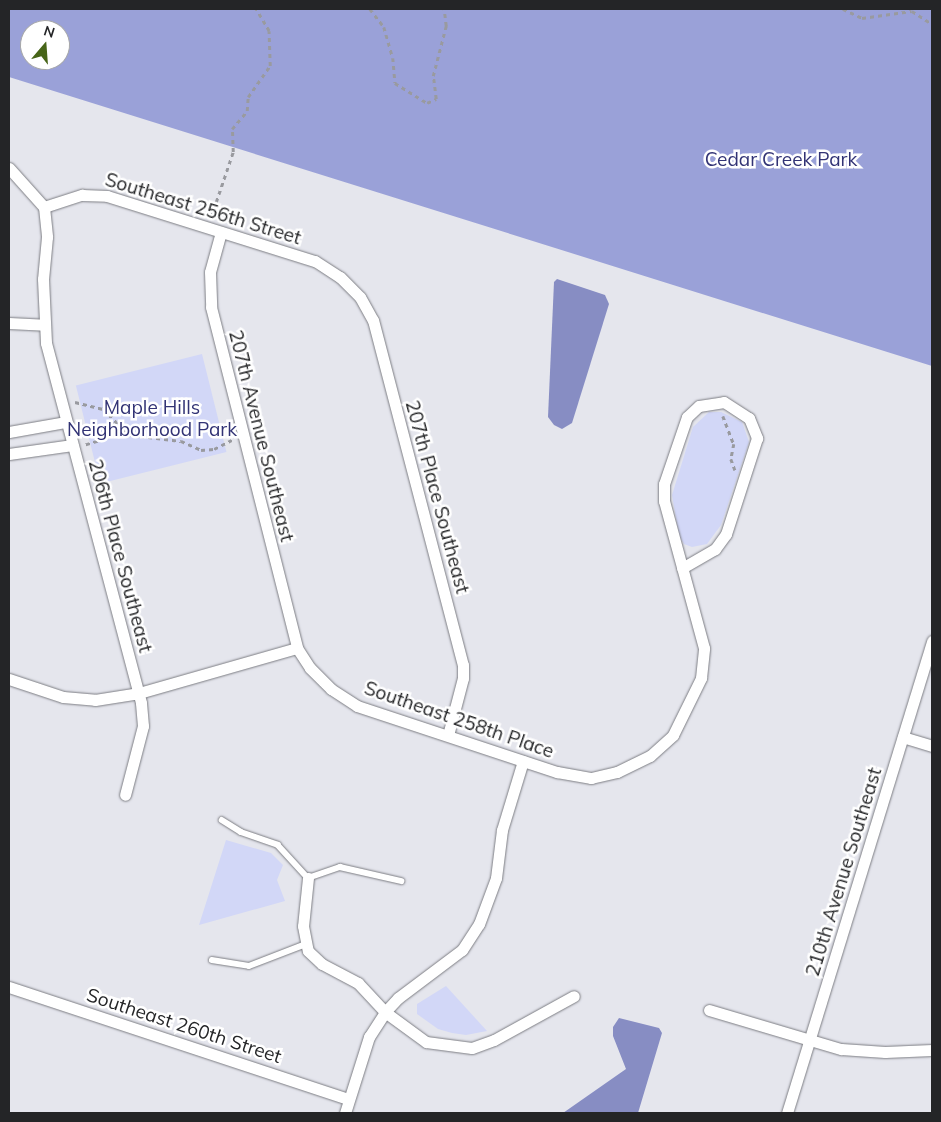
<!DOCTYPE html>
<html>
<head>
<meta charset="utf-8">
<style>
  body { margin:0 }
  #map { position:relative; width:941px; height:1122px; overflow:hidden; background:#e5e6ed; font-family:Mulish,sans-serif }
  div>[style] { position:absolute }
  .green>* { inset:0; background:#d2d7f7; transform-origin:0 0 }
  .forest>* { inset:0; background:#9aa1d8 }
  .water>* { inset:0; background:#878dc3 }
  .path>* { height:2.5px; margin-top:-1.25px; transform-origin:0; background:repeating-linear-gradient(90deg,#999a9f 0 4px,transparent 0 8px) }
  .roads { filter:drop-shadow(0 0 1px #7c7d83) drop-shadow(0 0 1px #7c7d83) }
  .lane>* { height:5.5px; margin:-2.75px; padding:0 2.75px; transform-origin:2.75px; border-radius:2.75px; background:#fff }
  .street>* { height:11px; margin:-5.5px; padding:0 5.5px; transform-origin:5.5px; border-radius:5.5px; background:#fff }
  span { translate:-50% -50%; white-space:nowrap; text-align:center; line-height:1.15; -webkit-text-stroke:5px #fff; paint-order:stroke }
  .park-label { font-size:19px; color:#323375 }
  .street-label { font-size:19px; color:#242527 }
  .frame { position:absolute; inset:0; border:10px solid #242527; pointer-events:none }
  .north { position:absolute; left:20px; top:20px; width:50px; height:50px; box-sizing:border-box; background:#fff; border:1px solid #a7a8a9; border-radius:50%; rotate:18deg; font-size:14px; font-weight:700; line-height:20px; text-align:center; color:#242527 }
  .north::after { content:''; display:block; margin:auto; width:18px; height:22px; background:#476518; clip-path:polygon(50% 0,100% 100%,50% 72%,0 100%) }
</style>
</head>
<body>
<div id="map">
  <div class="green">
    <i style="left:202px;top:354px;width:101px;height:130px;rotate:76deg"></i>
    <i style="clip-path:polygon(709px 412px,721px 412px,742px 422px,749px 442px,721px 525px,707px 544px,692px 547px,684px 544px,679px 536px,672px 495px,693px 427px)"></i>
    <i style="clip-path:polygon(226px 840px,271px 853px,283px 865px,277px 880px,285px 901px,199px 925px)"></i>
    <i style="clip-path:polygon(446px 986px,487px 1031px,466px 1035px,452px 1033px,438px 1029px,417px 1014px,417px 1004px)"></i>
  </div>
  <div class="forest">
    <i style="clip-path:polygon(evenodd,9px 9px,932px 9px,932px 366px,9px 77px,9px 9px,30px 30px,60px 30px,60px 60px,30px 60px,30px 30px)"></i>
  </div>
  <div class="water">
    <i style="clip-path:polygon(557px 279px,605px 295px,609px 304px,572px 423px,562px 429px,554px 425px,548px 417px,554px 282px)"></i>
    <i style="clip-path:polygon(619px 1018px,659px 1028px,662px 1033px,638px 1113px,563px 1113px,626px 1069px,613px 1036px,613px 1027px)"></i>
  </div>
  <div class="path">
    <i style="left:370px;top:9px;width:23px;rotate:52deg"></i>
    <i style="left:384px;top:27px;width:32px;rotate:74deg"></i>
    <i style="left:393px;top:58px;width:25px;rotate:85deg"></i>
    <i style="left:395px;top:83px;width:38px;rotate:32deg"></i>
    <i style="left:427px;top:103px;width:10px;rotate:-24deg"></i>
    <i style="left:436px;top:99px;width:23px;rotate:-97deg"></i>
    <i style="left:433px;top:76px;width:52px;rotate:-75.4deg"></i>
    <i style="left:446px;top:26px;width:17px;rotate:-97deg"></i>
    <i style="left:843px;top:9px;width:21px;rotate:25deg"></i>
    <i style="left:862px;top:18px;width:50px;rotate:-8deg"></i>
    <i style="left:912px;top:11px;width:24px;rotate:33deg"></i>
    <i style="left:211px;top:217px;width:69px;rotate:-71.3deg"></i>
    <i style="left:233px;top:152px;width:23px;rotate:-92deg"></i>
    <i style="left:232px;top:129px;width:23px;rotate:-50deg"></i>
    <i style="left:247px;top:111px;width:14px;rotate:-86deg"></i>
    <i style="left:248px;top:97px;width:38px;rotate:-55deg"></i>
    <i style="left:270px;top:66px;width:35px;rotate:-92deg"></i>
    <i style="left:269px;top:31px;width:26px;rotate:-121deg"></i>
    <i style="left:75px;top:402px;width:30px;rotate:14deg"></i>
    <i style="left:104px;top:409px;width:8px;rotate:40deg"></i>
    <i style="left:110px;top:414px;width:12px;rotate:76deg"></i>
    <i style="left:113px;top:426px;width:15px;rotate:122deg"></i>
    <i style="left:105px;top:439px;width:21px;rotate:163deg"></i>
    <i style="left:110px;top:414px;width:21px;rotate:53deg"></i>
    <i style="left:123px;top:431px;width:10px;rotate:24deg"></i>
    <i style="left:132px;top:435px;width:49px;rotate:7deg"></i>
    <i style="left:181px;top:441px;width:22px;rotate:24deg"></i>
    <i style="left:201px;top:450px;width:13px;rotate:-4deg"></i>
    <i style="left:214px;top:449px;width:20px;rotate:-27deg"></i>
    <i style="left:723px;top:416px;width:30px;rotate:69deg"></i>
    <i style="left:734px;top:444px;width:15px;rotate:101deg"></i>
    <i style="left:731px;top:459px;width:12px;rotate:70deg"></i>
  </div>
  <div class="roads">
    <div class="lane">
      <i style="left:222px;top:820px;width:22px;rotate:32deg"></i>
      <i style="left:241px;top:832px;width:39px;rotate:19deg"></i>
      <i style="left:278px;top:845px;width:45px;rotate:47.7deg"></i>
      <i style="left:308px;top:878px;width:34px;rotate:-19deg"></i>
      <i style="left:340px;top:867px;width:63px;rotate:12.9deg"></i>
      <i style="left:212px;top:960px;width:37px;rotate:9deg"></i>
      <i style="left:249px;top:966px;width:61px;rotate:-21.1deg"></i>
    </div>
    <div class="street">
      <i style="left:9px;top:168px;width:52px;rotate:48.1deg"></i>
      <i style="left:44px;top:207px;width:40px;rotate:-18deg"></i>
      <i style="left:82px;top:195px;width:25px;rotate:2deg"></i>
      <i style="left:107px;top:196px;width:218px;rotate:17.4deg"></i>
      <i style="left:315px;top:261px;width:30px;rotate:33deg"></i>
      <i style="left:340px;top:277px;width:28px;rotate:45deg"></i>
      <i style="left:360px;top:297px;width:26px;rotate:61deg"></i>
      <i style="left:373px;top:320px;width:357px;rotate:75.4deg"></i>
      <i style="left:463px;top:665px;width:13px;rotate:90deg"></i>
      <i style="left:463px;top:678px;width:59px;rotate:104.7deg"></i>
      <i style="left:44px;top:207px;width:30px;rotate:84deg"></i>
      <i style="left:47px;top:237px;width:42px;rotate:95.4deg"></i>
      <i style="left:43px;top:279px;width:64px;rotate:87.3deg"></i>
      <i style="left:46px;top:343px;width:372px;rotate:75.2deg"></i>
      <i style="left:141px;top:703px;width:23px;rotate:85deg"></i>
      <i style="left:143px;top:726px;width:71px;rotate:104.6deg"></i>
      <i style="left:221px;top:232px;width:41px;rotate:105.4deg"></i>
      <i style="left:210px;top:272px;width:35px;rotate:88deg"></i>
      <i style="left:211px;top:307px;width:352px;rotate:75.8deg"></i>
      <i style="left:297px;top:648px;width:24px;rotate:57deg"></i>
      <i style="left:310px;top:668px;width:30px;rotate:45deg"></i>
      <i style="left:331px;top:689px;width:31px;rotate:33deg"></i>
      <i style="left:357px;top:706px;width:211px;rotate:18.3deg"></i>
      <i style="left:557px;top:772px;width:35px;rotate:10deg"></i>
      <i style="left:591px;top:778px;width:27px;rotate:-13deg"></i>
      <i style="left:617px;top:772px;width:37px;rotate:-26deg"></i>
      <i style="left:650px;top:756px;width:31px;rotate:-42deg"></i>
      <i style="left:673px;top:735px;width:64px;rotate:-63.8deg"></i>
      <i style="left:701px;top:678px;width:30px;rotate:-84deg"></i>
      <i style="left:704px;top:648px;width:152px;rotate:-105.2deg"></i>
      <i style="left:664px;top:501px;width:17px;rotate:-90deg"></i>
      <i style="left:664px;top:484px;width:71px;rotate:-71.1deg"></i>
      <i style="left:687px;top:417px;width:16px;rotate:-43deg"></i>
      <i style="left:699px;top:406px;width:25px;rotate:-9deg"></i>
      <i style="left:724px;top:402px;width:30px;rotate:33deg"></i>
      <i style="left:749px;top:418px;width:22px;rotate:68deg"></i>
      <i style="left:757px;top:438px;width:101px;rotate:107.9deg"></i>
      <i style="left:726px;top:534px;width:19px;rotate:126deg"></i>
      <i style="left:715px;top:549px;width:38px;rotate:150deg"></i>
      <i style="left:9px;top:323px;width:35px;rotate:3deg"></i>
      <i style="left:9px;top:432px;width:58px;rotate:-10deg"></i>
      <i style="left:9px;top:454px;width:64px;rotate:-8.1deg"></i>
      <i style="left:9px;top:679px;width:57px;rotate:18.4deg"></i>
      <i style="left:63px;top:697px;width:32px;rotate:5deg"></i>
      <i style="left:95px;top:700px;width:45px;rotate:-9deg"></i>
      <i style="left:139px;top:693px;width:164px;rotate:-15.9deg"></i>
      <i style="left:903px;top:737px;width:30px;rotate:17deg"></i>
      <i style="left:308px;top:878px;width:48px;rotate:95.9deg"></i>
      <i style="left:303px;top:926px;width:25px;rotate:79deg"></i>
      <i style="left:308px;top:951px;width:19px;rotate:43deg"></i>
      <i style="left:322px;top:964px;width:41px;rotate:27.8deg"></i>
      <i style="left:358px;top:983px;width:40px;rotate:47deg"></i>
      <i style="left:385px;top:1012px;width:51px;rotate:36.2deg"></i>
      <i style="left:426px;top:1042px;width:46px;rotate:7.4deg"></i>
      <i style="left:472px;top:1048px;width:23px;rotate:-20deg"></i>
      <i style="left:494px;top:1040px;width:91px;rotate:-28.8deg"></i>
      <i style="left:9px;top:987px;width:357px;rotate:18.3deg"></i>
      <i style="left:709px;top:1010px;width:138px;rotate:16.5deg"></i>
      <i style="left:841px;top:1049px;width:44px;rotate:3.9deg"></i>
      <i style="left:885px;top:1052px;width:47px;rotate:-2.4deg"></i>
      <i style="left:345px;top:1113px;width:80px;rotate:-72.5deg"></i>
      <i style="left:369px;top:1037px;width:30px;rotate:-57deg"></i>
      <i style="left:385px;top:1012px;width:19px;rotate:-47deg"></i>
      <i style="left:398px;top:998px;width:80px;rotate:-36.9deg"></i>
      <i style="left:462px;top:950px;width:31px;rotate:-57deg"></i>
      <i style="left:479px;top:924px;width:49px;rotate:-69.7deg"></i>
      <i style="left:496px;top:878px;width:48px;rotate:-82.9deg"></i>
      <i style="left:502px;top:830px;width:72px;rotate:-73.1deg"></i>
      <i style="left:787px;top:1113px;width:494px;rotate:-72.9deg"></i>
    </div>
  </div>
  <div class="park-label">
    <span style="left:781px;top:160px">Cedar Creek Park</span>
    <span style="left:152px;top:419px">Maple Hills<br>Neighborhood Park</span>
  </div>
  <div class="street-label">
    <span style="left:203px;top:209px;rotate:17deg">Southeast 256th Street</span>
    <span style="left:261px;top:436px;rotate:76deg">207th Avenue Southeast</span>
    <span style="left:437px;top:497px;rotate:75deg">207th Place Southeast</span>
    <span style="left:120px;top:556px;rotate:75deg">206th Place Southeast</span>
    <span style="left:459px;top:720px;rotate:19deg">Southeast 258th Place</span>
    <span style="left:844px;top:872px;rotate:-73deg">210th Avenue Southeast</span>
    <span style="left:184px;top:1026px;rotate:18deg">Southeast 260th Street</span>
  </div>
  <div class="frame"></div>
  <div class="north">N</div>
</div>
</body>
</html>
